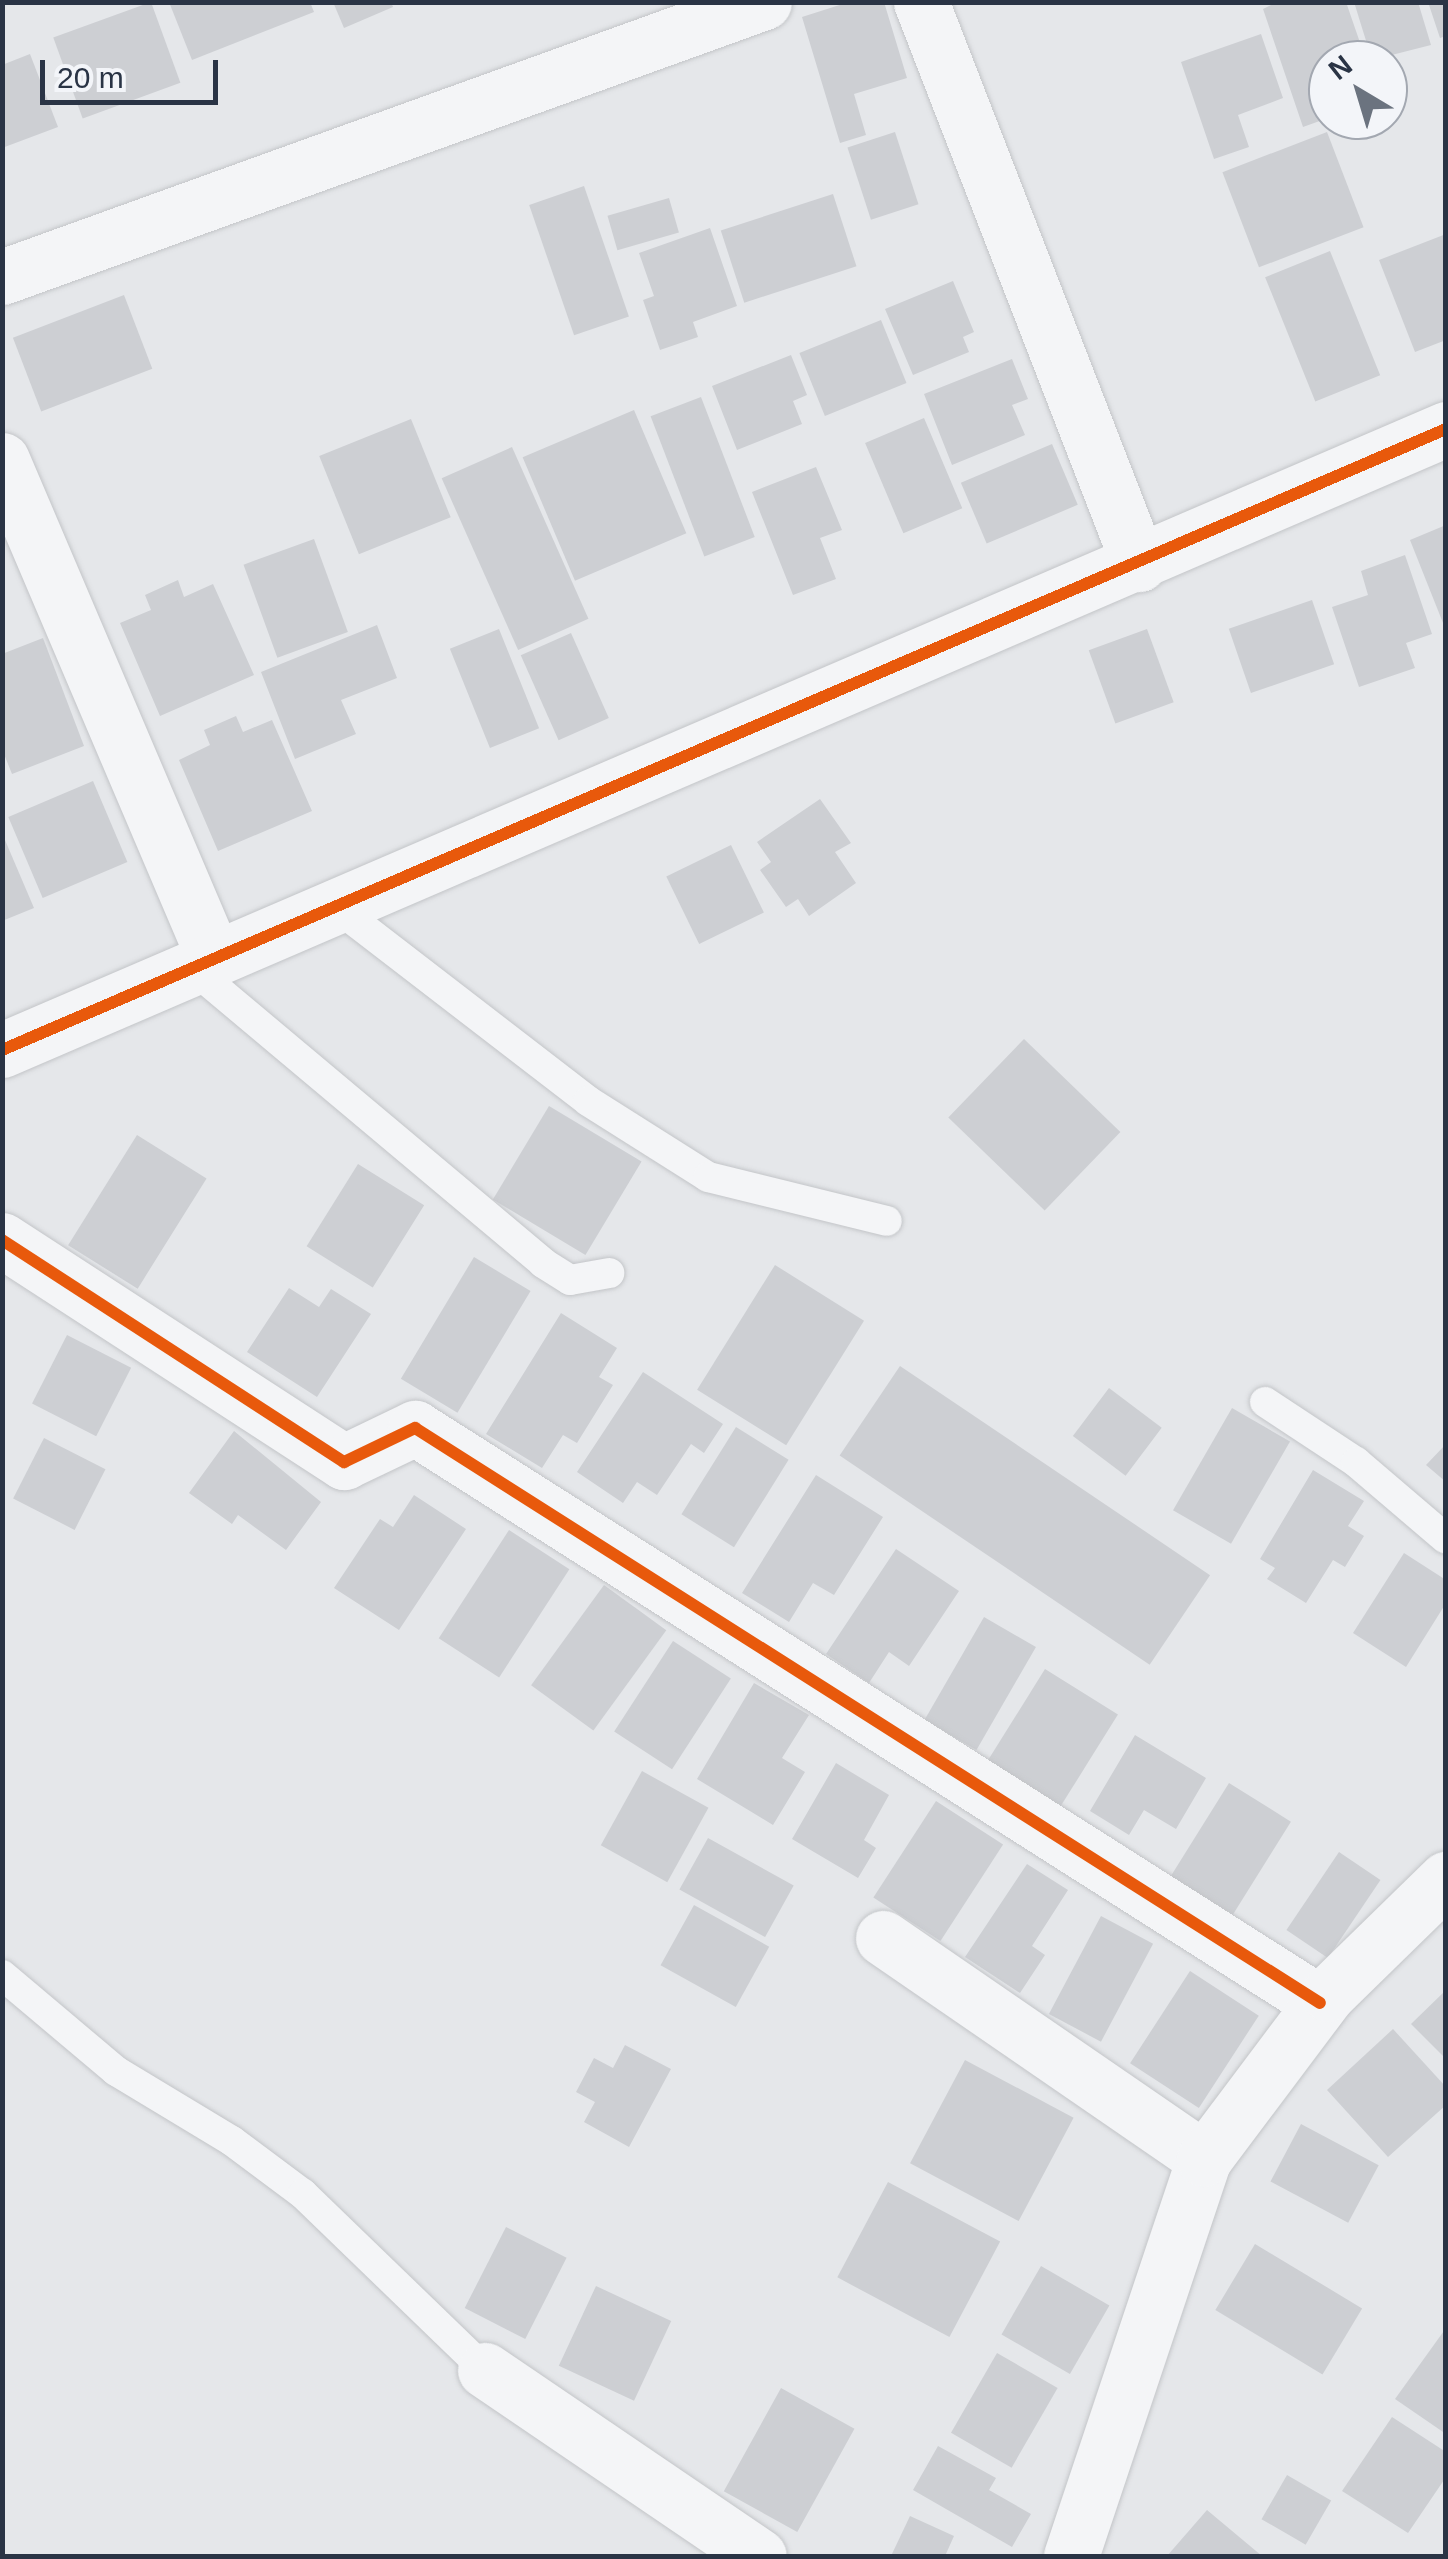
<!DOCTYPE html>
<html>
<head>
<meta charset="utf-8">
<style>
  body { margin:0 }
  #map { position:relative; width:1448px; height:2559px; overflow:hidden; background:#e5e7ea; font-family:Helvetica,sans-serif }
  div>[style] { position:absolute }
  .building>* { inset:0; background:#cdcfd3; transform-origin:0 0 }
  .roads { filter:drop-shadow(0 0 2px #c3c5c8) drop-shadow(0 0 2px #c3c5c8) }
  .lane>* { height:30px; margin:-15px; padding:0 15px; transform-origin:15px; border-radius:15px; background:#f4f5f7 }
  .street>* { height:55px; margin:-27.5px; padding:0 27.5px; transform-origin:27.5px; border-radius:27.5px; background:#f4f5f7 }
  .cycleway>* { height:12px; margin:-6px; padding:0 6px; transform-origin:6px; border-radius:6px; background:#e8590c }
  span { translate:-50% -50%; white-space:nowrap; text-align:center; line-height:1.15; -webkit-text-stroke:8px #f3f5f9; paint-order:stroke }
  .frame { position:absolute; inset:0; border:5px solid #2a3445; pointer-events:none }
  .north { position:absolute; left:1308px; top:40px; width:100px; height:100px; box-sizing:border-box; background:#f3f5f9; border:2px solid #a3a8b1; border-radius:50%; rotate:322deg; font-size:28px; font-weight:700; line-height:40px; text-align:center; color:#2a3445 }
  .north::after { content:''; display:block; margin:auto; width:35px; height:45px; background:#6b737f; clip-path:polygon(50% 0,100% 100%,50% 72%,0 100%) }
  .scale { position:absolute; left:40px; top:60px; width:178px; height:45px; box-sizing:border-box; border:5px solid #2a3445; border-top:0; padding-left:12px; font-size:30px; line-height:35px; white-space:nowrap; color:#2a3445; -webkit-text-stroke:8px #f3f5f9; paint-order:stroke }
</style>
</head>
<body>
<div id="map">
  <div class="building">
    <i style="left:151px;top:2px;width:86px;height:104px;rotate:70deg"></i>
    <i style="clip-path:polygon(169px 2px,310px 2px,314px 12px,192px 60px)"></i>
    <i style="clip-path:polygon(333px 2px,391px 2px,393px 7px,344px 28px)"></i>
    <i style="clip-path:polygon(849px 2px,884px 2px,907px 78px,854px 94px,866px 135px,840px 143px,802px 17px)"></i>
    <i style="clip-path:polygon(1277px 2px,1346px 2px,1366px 60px,1328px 60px,1328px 118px,1303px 127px,1263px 9px)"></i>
    <i style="clip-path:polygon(1354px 2px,1418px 2px,1431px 45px,1372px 60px)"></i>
    <i style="clip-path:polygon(1428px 2px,1446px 2px,1446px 36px,1440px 38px)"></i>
    <i style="clip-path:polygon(1261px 34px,1283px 98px,1238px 115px,1249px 147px,1214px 159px,1181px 62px)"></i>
    <i style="clip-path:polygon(30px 54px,58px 127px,2px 148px,2px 65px)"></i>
    <i style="left:895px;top:132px;width:76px;height:50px;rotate:72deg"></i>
    <i style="left:1327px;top:132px;width:102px;height:112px;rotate:69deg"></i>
    <i style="left:584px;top:186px;width:138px;height:58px;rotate:71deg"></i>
    <i style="left:833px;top:194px;width:76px;height:118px;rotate:72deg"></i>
    <i style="left:669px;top:198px;width:36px;height:64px;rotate:74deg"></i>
    <i style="clip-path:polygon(710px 228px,737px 306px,693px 322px,698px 337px,660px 350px,643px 300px,654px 296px,639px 253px)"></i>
    <i style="clip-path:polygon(1446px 234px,1446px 340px,1415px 352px,1379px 260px)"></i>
    <i style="left:1330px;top:251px;width:134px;height:70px;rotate:68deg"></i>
    <i style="clip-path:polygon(953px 281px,974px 332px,963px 337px,969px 352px,913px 375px,885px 309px)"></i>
    <i style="left:124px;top:295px;width:79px;height:119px;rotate:69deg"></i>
    <i style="left:881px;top:320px;width:68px;height:88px;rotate:68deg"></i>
    <i style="clip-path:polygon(791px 355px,807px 395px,793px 401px,802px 424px,737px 450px,712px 386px)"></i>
    <i style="clip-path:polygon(1012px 359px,1028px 399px,1012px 405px,1025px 435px,952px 465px,924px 394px)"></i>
    <i style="left:701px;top:397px;width:150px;height:54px;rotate:69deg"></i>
    <i style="left:634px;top:410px;width:134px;height:121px;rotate:67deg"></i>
    <i style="left:924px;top:418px;width:98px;height:64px;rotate:67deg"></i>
    <i style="left:411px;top:419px;width:106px;height:99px;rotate:68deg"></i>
    <i style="left:1052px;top:444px;width:66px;height:99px;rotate:67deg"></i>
    <i style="left:512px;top:447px;width:188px;height:77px;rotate:66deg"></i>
    <i style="clip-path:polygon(816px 467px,842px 530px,820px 538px,836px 579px,793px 595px,752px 492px)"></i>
    <i style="clip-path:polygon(1446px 525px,1446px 622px,1443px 623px,1410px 540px)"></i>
    <i style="left:314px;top:539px;width:99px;height:75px;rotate:70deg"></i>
    <i style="clip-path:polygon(1405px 555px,1432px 634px,1406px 643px,1415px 668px,1359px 687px,1332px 607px,1368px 595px,1361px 571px)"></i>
    <i style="clip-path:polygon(178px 580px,184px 597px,213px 584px,254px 675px,160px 716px,120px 623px,151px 610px,145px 595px)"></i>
    <i style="left:1312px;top:600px;width:68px;height:88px;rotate:71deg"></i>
    <i style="clip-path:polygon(377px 625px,397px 678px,341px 700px,356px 734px,295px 759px,261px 672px)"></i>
    <i style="left:499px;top:629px;width:107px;height:53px;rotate:68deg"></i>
    <i style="left:1147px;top:629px;width:78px;height:62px;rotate:70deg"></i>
    <i style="left:571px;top:633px;width:93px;height:55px;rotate:66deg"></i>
    <i style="clip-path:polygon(43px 638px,84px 746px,12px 774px,2px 749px,2px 654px)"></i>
    <i style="clip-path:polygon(236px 716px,243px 732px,272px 720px,312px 811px,218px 851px,179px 760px,210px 745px,204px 730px)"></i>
    <i style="left:93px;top:781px;width:88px;height:92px;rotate:67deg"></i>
    <i style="clip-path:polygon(820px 799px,851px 843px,835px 852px,856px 883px,809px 916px,798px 899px,786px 907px,760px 870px,771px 862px,757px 842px)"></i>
    <i style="clip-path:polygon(2px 833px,34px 908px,2px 921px)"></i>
    <i style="left:731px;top:845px;width:75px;height:72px;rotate:64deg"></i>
    <i style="left:1024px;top:1039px;width:134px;height:109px;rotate:44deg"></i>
    <i style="left:549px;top:1106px;width:108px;height:109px;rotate:31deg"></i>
    <i style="left:137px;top:1135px;width:82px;height:130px;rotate:32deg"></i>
    <i style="left:358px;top:1164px;width:78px;height:97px;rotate:32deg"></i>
    <i style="left:474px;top:1257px;width:66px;height:142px;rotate:31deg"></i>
    <i style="left:775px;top:1265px;width:105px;height:147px;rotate:32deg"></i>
    <i style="clip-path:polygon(289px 1288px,319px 1307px,331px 1289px,371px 1314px,317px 1397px,247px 1352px)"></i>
    <i style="clip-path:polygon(561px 1313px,617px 1348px,599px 1377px,613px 1385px,577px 1443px,563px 1435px,542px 1468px,486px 1434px)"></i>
    <i style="left:67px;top:1335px;width:72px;height:77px;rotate:27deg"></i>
    <i style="left:900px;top:1366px;width:374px;height:108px;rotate:34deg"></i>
    <i style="clip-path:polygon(643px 1372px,723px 1424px,704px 1453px,691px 1444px,657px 1495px,637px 1482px,623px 1503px,577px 1472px)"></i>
    <i style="left:1109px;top:1388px;width:66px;height:60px;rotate:37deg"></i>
    <i style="left:1232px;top:1408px;width:67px;height:118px;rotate:30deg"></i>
    <i style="left:736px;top:1427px;width:62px;height:103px;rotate:32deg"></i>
    <i style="clip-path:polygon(234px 1431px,321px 1502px,286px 1550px,238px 1515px,232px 1524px,189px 1493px)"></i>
    <i style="left:44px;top:1438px;width:69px;height:68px;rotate:27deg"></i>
    <i style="clip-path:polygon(1446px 1444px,1446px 1482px,1426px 1465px)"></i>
    <i style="clip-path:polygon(1313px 1470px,1364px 1501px,1348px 1526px,1364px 1536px,1345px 1567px,1333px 1560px,1306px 1603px,1267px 1579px,1275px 1568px,1260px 1559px)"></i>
    <i style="clip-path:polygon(816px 1475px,883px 1517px,834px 1595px,813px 1583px,789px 1622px,742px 1593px)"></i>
    <i style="clip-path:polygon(414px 1495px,466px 1529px,399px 1630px,334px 1588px,380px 1519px,393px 1527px)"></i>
    <i style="left:509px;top:1530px;width:72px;height:129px;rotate:33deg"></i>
    <i style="clip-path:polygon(896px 1549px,959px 1591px,909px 1666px,889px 1652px,869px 1683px,826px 1654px)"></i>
    <i style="clip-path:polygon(1404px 1553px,1446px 1580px,1446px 1603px,1406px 1667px,1353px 1633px)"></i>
    <i style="left:604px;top:1585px;width:77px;height:124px;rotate:36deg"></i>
    <i style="left:984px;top:1617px;width:60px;height:119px;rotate:30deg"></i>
    <i style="left:673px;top:1641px;width:69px;height:108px;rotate:33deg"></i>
    <i style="left:1045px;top:1669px;width:86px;height:110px;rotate:32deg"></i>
    <i style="clip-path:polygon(754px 1683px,809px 1715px,782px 1758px,805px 1772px,773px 1825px,697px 1779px)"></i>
    <i style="clip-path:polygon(1135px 1735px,1206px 1778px,1176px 1829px,1144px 1810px,1129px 1835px,1090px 1811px)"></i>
    <i style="clip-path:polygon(836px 1763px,889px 1795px,864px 1840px,876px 1848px,858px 1878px,792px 1839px)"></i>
    <i style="left:642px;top:1771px;width:76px;height:85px;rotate:29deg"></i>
    <i style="left:1229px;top:1783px;width:73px;height:110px;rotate:32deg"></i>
    <i style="left:936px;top:1801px;width:80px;height:115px;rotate:33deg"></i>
    <i style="left:708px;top:1838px;width:98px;height:59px;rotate:29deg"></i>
    <i style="left:1339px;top:1852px;width:50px;height:94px;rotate:34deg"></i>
    <i style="clip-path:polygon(1027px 1864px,1068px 1890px,1032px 1946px,1045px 1955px,1020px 1993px,965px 1957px)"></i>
    <i style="left:694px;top:1905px;width:86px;height:69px;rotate:29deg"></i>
    <i style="left:1101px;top:1916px;width:59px;height:111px;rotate:28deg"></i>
    <i style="left:1190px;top:1971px;width:82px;height:110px;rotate:33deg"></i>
    <i style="clip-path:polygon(1446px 1990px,1446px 2059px,1411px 2024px)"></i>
    <i style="clip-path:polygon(1393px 2029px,1446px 2087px,1446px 2105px,1388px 2157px,1327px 2090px)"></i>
    <i style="clip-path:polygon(625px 2045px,671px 2069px,629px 2147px,584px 2122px,595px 2102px,576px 2092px,594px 2058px,613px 2068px)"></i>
    <i style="left:965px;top:2060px;width:123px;height:117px;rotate:28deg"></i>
    <i style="left:1301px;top:2124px;width:88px;height:65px;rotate:28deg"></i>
    <i style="left:888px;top:2182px;width:127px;height:108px;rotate:28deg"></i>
    <i style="left:506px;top:2227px;width:68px;height:91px;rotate:27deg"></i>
    <i style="left:1255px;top:2244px;width:125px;height:77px;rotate:31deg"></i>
    <i style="left:1041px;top:2266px;width:79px;height:79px;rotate:30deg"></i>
    <i style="left:596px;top:2286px;width:83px;height:88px;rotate:25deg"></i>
    <i style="clip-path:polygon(1446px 2328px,1446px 2434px,1395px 2399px)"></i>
    <i style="left:997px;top:2353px;width:70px;height:92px;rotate:30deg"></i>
    <i style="left:781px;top:2388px;width:84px;height:118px;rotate:29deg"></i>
    <i style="clip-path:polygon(1392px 2417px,1446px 2452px,1446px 2477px,1408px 2533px,1342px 2491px)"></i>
    <i style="clip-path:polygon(938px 2446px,996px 2478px,989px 2490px,1031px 2514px,1012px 2547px,913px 2490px)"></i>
    <i style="left:1287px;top:2475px;width:51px;height:51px;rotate:30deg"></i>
    <i style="clip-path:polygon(1207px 2510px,1262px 2556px,1167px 2556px)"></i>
    <i style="clip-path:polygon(910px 2516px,954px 2536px,945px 2556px,891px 2556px)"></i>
  </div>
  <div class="roads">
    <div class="lane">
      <i style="left:335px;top:906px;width:319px;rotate:37.6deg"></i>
      <i style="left:588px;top:1101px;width:142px;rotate:32.3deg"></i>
      <i style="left:708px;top:1177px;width:184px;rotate:13.8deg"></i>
      <i style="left:192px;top:968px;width:459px;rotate:40deg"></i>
      <i style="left:543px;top:1263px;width:32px;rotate:32deg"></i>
      <i style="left:570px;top:1280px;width:40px;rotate:-10deg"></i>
      <i style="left:1265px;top:1402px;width:109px;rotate:33.4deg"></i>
      <i style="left:1356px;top:1462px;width:118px;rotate:40.5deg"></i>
      <i style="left:2px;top:1975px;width:149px;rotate:40.1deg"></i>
      <i style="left:116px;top:2071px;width:135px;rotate:31.1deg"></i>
      <i style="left:232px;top:2141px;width:89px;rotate:36.7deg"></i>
      <i style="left:303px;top:2194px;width:253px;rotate:44deg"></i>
    </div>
    <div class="street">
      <i style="left:921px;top:2px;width:603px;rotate:68.8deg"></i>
      <i style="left:2px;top:277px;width:810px;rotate:-19.84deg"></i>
      <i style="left:2px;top:460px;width:541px;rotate:66.94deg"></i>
      <i style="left:2px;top:1050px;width:1572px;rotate:-23.27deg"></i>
      <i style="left:2px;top:1240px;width:408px;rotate:33deg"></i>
      <i style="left:344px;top:1462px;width:79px;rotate:-25.6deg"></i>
      <i style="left:415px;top:1428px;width:1072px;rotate:32.43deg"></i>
      <i style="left:883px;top:1938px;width:390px;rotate:34.5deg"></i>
      <i style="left:485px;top:2370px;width:331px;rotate:34.2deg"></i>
      <i style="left:1071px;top:2556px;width:419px;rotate:-71.5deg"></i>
      <i style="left:1204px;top:2159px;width:206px;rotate:-53.1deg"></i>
      <i style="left:1328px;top:1994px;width:165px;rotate:-44.3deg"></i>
    </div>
  </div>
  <div class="cycleway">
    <i style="left:2px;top:1050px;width:1572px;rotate:-23.27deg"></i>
    <i style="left:2px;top:1240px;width:408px;rotate:33deg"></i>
    <i style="left:344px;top:1462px;width:79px;rotate:-25.6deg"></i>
    <i style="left:415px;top:1428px;width:1072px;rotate:32.43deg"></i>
  </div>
  <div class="frame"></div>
  <div class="north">N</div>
  <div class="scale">20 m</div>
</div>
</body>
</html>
